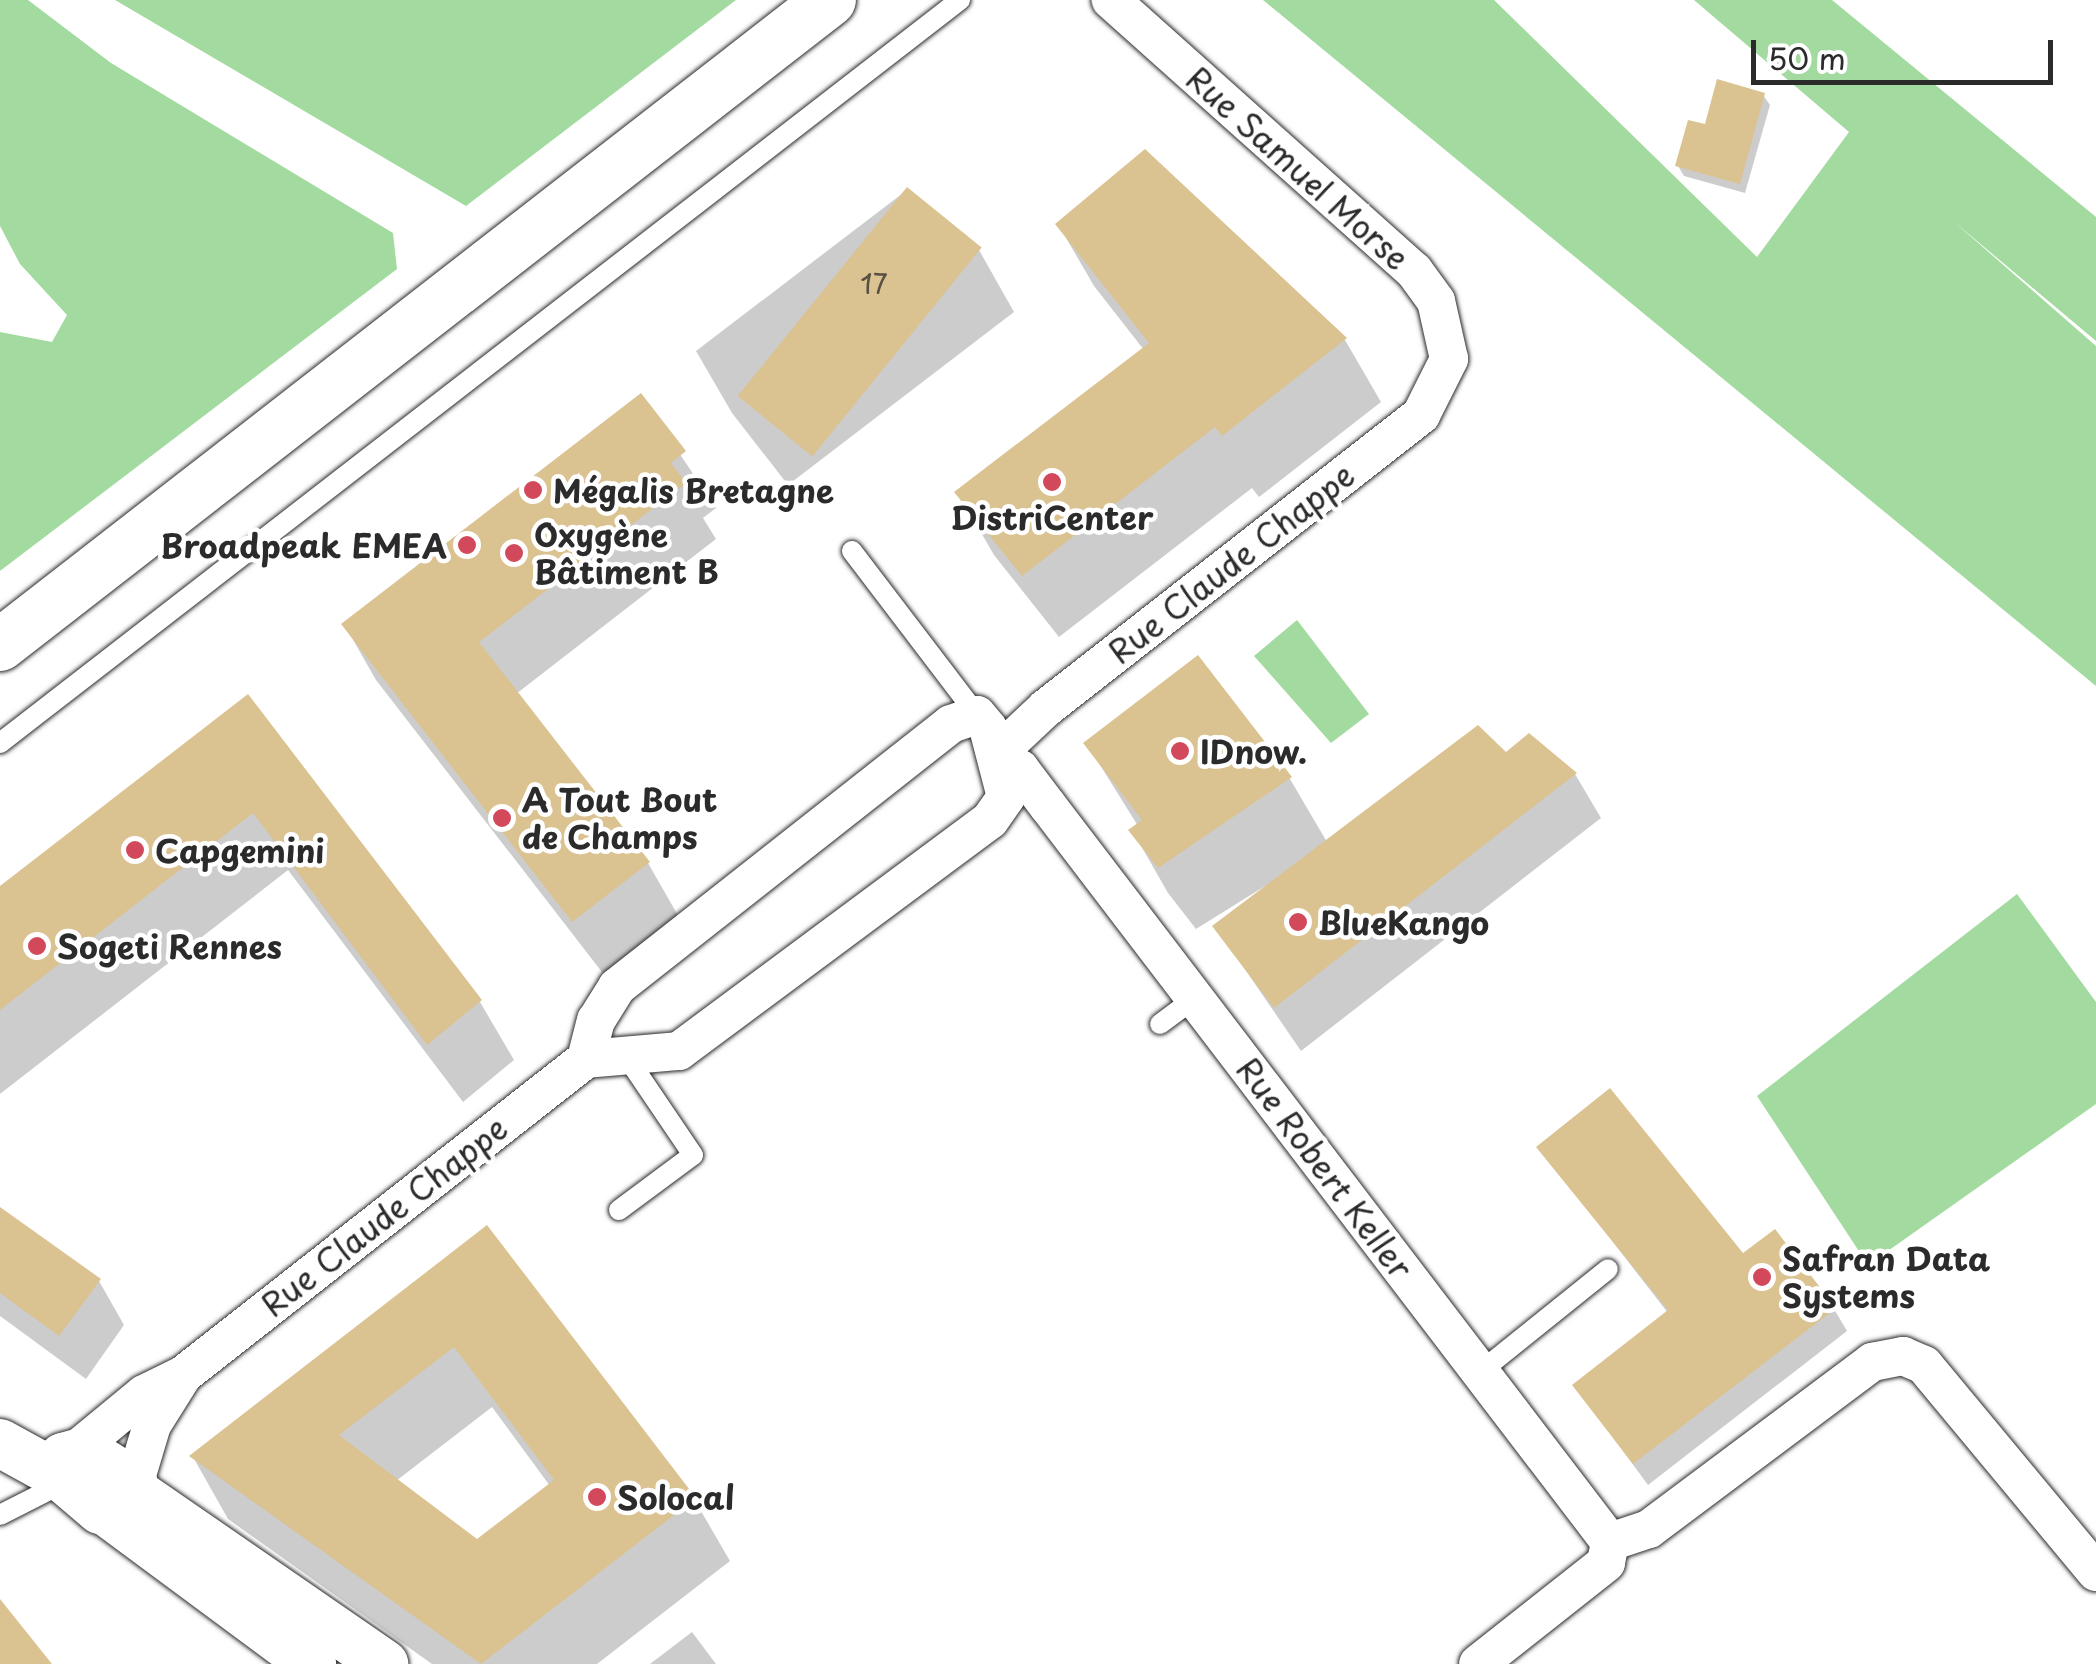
<!DOCTYPE html>
<html>
<head>
<meta charset="utf-8">
<style>
  body { margin:0 }
  #map { position:relative; width:2096px; height:1664px; overflow:hidden; background:#fff; font-family:"Playpen Sans",sans-serif }
  div>[style] { position:absolute }
  .green>* { inset:0; background:#a2da9f }
  .shadow>* { inset:0; background:#0003 }
  .building>* { inset:0; background:#dbc291; transform-origin:0 0 }
  .roads { filter:drop-shadow(0 0 2px #2b2b2b) drop-shadow(0 0 2px #2b2b2b) }
  .service>* { height:20px; margin:-10px; padding:0 10px; transform-origin:10px; border-radius:10px; background:#fff }
  .minor>* { height:38px; margin:-19px; padding:0 19px; transform-origin:19px; border-radius:19px; background:#fff }
  .tertiary>* { height:48px; margin:-24px; padding:0 24px; transform-origin:24px; border-radius:24px; background:#fff }
  .secondary>* { height:52px; margin:-26px; padding:0 26px; transform-origin:26px; border-radius:26px; background:#fff }
  .dots>* { width:28px; height:28px; translate:-50% -50%; box-sizing:border-box; border:5px solid #fff; border-radius:50% }
  span { translate:-50% -50%; white-space:nowrap; text-align:center; line-height:1.15; -webkit-text-stroke:9px #fff; paint-order:stroke }
  .number-label { font-size:28px; color:#575144 }
  .number-label span { -webkit-text-stroke-width:0 }
  .street-label { font-size:32px; color:#2b2b2b }
  .poi-label { font-size:32px; color:#2b2b2b; font-weight:700 }
  .left { translate:0 -50%; text-align:left }
  .right { translate:-100% -50%; text-align:right }
  .scale { position:absolute; left:1751px; top:40px; width:302px; height:45px; box-sizing:border-box; border:5px solid #2b2b2b; border-top:0; padding-left:12px; font-size:30px; line-height:35px; white-space:nowrap; color:#2b2b2b; -webkit-text-stroke:8px #fff; paint-order:stroke }
</style>
</head>
<body>
<div id="map">
  <div class="green">
    <i style="clip-path:polygon(0 0,28px 0,111px 63px,393px 233px,397px 269px,0 571px,0 332px,52px 342px,67px 315px,20px 264px,0 226px)"></i>
    <i style="clip-path:polygon(115px 0,736px 0,466px 206px)"></i>
    <i style="clip-path:polygon(1263px 0,1494px 0,1757px 257px,1849px 132px,1694px 0,1832px 0,2096px 217px,2096px 341px,1952px 220px,2096px 346px,2096px 686px)"></i>
    <i style="clip-path:polygon(1297px 620px,1369px 714px,1331px 743px,1254px 656px)"></i>
    <i style="clip-path:polygon(2017px 894px,2096px 1002px,2096px 1104px,1868px 1265px,1757px 1096px)"></i>
  </div>
  <div class="shadow">
    <i style="clip-path:polygon(1763px 95px,1770px 105px,1745px 193px,1684px 176px,1678px 166px,1707px 127px)"></i>
    <i style="clip-path:polygon(1144px 152px,1345px 340px,1381px 402px,1259px 497px,1252px 488px,1059px 637px,994px 555px,958px 493px,1144px 350px,1094px 286px,1058px 224px)"></i>
    <i style="clip-path:polygon(907px 190px,979px 250px,1014px 312px,788px 485px,732px 413px,696px 351px)"></i>
    <i style="clip-path:polygon(641px 396px,716px 508px,703px 518px,716px 539px,516px 694px,648px 863px,680px 919px,605px 976px,376px 680px,344px 624px)"></i>
    <i style="clip-path:polygon(1198px 659px,1290px 779px,1327px 842px,1506px 755px,1529px 736px,1575px 774px,1601px 818px,1301px 1051px,1216px 927px,1291px 870px,1196px 929px,1168px 893px,1132px 830px,1138px 826px,1087px 744px)"></i>
    <i style="clip-path:polygon(247px 697px,480px 1002px,514px 1060px,463px 1102px,288px 870px,0 1094px,0 890px)"></i>
    <i style="clip-path:polygon(1540px 1148px,1834px 1309px,1847px 1331px,1648px 1485px,1575px 1386px,1668px 1313px)"></i>
    <i style="clip-path:polygon(0 1210px,99px 1281px,124px 1325px,86px 1379px,0 1316px)"></i>
    <i style="clip-path:polygon(evenodd,487px 1228px,694px 1499px,730px 1561px,597px 1664px,432px 1664px,228px 1519px,193px 1457px,487px 1228px,492px 1407px,550px 1486px,477px 1542px,396px 1481px,492px 1407px)"></i>
    <i style="clip-path:polygon(692px 1632px,716px 1664px,650px 1664px)"></i>
  </div>
  <div class="building">
    <i style="clip-path:polygon(1717px 79px,1765px 93px,1740px 184px,1675px 166px,1688px 120px,1705px 124px)"></i>
    <i style="clip-path:polygon(1145px 149px,1347px 338px,1222px 436px,1215px 427px,1022px 576px,954px 492px,1149px 343px,1055px 224px)"></i>
    <i style="left:907px;top:187px;width:96px;height:269px;rotate:39deg"></i>
    <i style="clip-path:polygon(641px 393px,686px 451px,671px 463px,686px 483px,479px 642px,650px 862px,572px 922px,341px 624px)"></i>
    <i style="clip-path:polygon(1198px 655px,1292px 777px,1158px 868px,1128px 830px,1142px 820px,1083px 743px)"></i>
    <i style="clip-path:polygon(248px 694px,482px 1000px,427px 1045px,253px 813px,0 1010px,0 886px)"></i>
    <i style="clip-path:polygon(1478px 725px,1506px 752px,1529px 733px,1577px 773px,1274px 1008px,1212px 926px)"></i>
    <i style="clip-path:polygon(1610px 1088px,1743px 1253px,1775px 1229px,1836px 1308px,1633px 1464px,1572px 1385px,1668px 1310px,1536px 1147px)"></i>
    <i style="clip-path:polygon(0 1207px,101px 1279px,59px 1336px,0 1293px)"></i>
    <i style="clip-path:polygon(evenodd,487px 1225px,696px 1498px,481px 1664px,189px 1456px,487px 1225px,454px 1347px,554px 1480px,477px 1539px,339px 1435px,454px 1347px)"></i>
    <i style="clip-path:polygon(0 1599px,52px 1664px,0 1664px)"></i>
  </div>
  <div class="roads">
    <div class="service">
      <i style="left:852px;top:551px;width:206px;rotate:52.7deg"></i>
      <i style="left:0;top:743px;width:1214px;rotate:-37.74deg"></i>
      <i style="left:1160px;top:1024px;width:44px;rotate:-36.6deg"></i>
      <i style="left:619px;top:1210px;width:92px;rotate:-36.6deg"></i>
      <i style="left:693px;top:1155px;width:120px;rotate:-124.1deg"></i>
      <i style="left:1480px;top:1372px;width:164px;rotate:-38.8deg"></i>
      <i style="left:0;top:1515px;width:73px;rotate:-26.9deg"></i>
    </div>
    <div class="minor">
      <i style="left:996px;top:755px;width:28px;rotate:30deg"></i>
      <i style="left:1020px;top:769px;width:46px;rotate:52.9deg"></i>
      <i style="left:1048px;top:806px;width:926px;rotate:52.64deg"></i>
      <i style="left:1610px;top:1542px;width:21px;rotate:101deg"></i>
      <i style="left:1606px;top:1563px;width:163px;rotate:141.7deg"></i>
      <i style="left:996px;top:755px;width:69px;rotate:-43.2deg"></i>
      <i style="left:1046px;top:708px;width:476px;rotate:-38deg"></i>
      <i style="left:1421px;top:415px;width:63px;rotate:-63.4deg"></i>
      <i style="left:1449px;top:359px;width:59px;rotate:-102.6deg"></i>
      <i style="left:1436px;top:301px;width:37px;rotate:-126deg"></i>
      <i style="left:1414px;top:271px;width:407px;rotate:-138.2deg"></i>
      <i style="left:75px;top:1451px;width:89px;rotate:-39.6deg"></i>
      <i style="left:144px;top:1394px;width:43px;rotate:-26deg"></i>
      <i style="left:183px;top:1375px;width:512px;rotate:-38.1deg"></i>
      <i style="left:586px;top:1059px;width:93px;rotate:-4.9deg"></i>
      <i style="left:679px;top:1051px;width:387px;rotate:-36.6deg"></i>
      <i style="left:990px;top:820px;width:28px;rotate:-55deg"></i>
      <i style="left:1006px;top:797px;width:71px;rotate:-104.6deg"></i>
      <i style="left:988px;top:728px;width:17px;rotate:-130deg"></i>
      <i style="left:977px;top:715px;width:28px;rotate:161deg"></i>
      <i style="left:951px;top:724px;width:425px;rotate:141.8deg"></i>
      <i style="left:617px;top:987px;width:39px;rotate:122deg"></i>
      <i style="left:596px;top:1020px;width:40px;rotate:104.4deg"></i>
      <i style="left:134px;top:1485px;width:63px;rotate:-73.3deg"></i>
      <i style="left:152px;top:1425px;width:57px;rotate:-58deg"></i>
      <i style="left:1610px;top:1542px;width:41px;rotate:-18.4deg"></i>
      <i style="left:1649px;top:1529px;width:279px;rotate:-36.8deg"></i>
      <i style="left:1872px;top:1362px;width:32px;rotate:-11deg"></i>
      <i style="left:1903px;top:1356px;width:23px;rotate:23deg"></i>
      <i style="left:1924px;top:1365px;width:269px;rotate:50.3deg"></i>
    </div>
    <div class="tertiary">
      <i style="left:0;top:1443px;width:68px;rotate:28.8deg"></i>
      <i style="left:60px;top:1476px;width:52px;rotate:40.4deg"></i>
      <i style="left:100px;top:1510px;width:17px;rotate:13deg"></i>
      <i style="left:117px;top:1514px;width:20px;rotate:-30deg"></i>
      <i style="left:134px;top:1504px;width:19px;rotate:-90deg"></i>
      <i style="left:134px;top:1485px;width:13px;rotate:-135deg"></i>
      <i style="left:125px;top:1476px;width:47px;rotate:-148deg"></i>
      <i style="left:85px;top:1451px;width:23px;rotate:165deg"></i>
      <i style="left:63px;top:1457px;width:19px;rotate:99deg"></i>
      <i style="left:135px;top:1492px;width:303px;rotate:34.6deg"></i>
      <i style="left:108px;top:1513px;width:254px;rotate:36.5deg"></i>
    </div>
    <div class="secondary">
      <i style="left:0;top:645px;width:1051px;rotate:-37.85deg"></i>
    </div>
  </div>
  <div class="dots">
    <i style="left:1052px;top:482px;background:#d1495b"></i>
    <i style="left:533px;top:490px;background:#d1495b"></i>
    <i style="left:467px;top:545px;background:#d1495b"></i>
    <i style="left:514px;top:553px;background:#d1495b"></i>
    <i style="left:1180px;top:751px;background:#d1495b"></i>
    <i style="left:502px;top:818px;background:#d1495b"></i>
    <i style="left:135px;top:850px;background:#d1495b"></i>
    <i style="left:1298px;top:922px;background:#d1495b"></i>
    <i style="left:37px;top:946px;background:#d1495b"></i>
    <i style="left:1762px;top:1277px;background:#d1495b"></i>
    <i style="left:597px;top:1497px;background:#d1495b"></i>
  </div>
  <div class="number-label">
    <span style="left:874px;top:283px">17</span>
  </div>
  <div class="street-label">
    <span style="left:1298px;top:168px;rotate:42deg">Rue Samuel Morse</span>
    <span style="left:1231px;top:563px;rotate:-38deg">Rue Claude Chappe</span>
    <span style="left:1325px;top:1168px;rotate:53deg">Rue Robert Keller</span>
    <span style="left:384px;top:1216px;rotate:-38deg">Rue Claude Chappe</span>
  </div>
  <div class="poi-label">
    <span class="left" style="left:553px;top:490px">Mégalis Bretagne</span>
    <span style="left:1052px;top:517px">DistriCenter</span>
    <span class="left" style="left:534px;top:553px">Oxygène<br>Bâtiment B</span>
    <span class="right" style="left:447px;top:545px">Broadpeak EMEA</span>
    <span class="left" style="left:1200px;top:751px">IDnow.</span>
    <span class="left" style="left:522px;top:818px">A Tout Bout<br>de Champs</span>
    <span class="left" style="left:155px;top:850px">Capgemini</span>
    <span class="left" style="left:1318px;top:922px">BlueKango</span>
    <span class="left" style="left:57px;top:946px">Sogeti Rennes</span>
    <span class="left" style="left:1782px;top:1277px">Safran Data<br>Systems</span>
    <span class="left" style="left:617px;top:1497px">Solocal</span>
  </div>
  <div class="scale">50 m</div>
</div>
</body>
</html>
